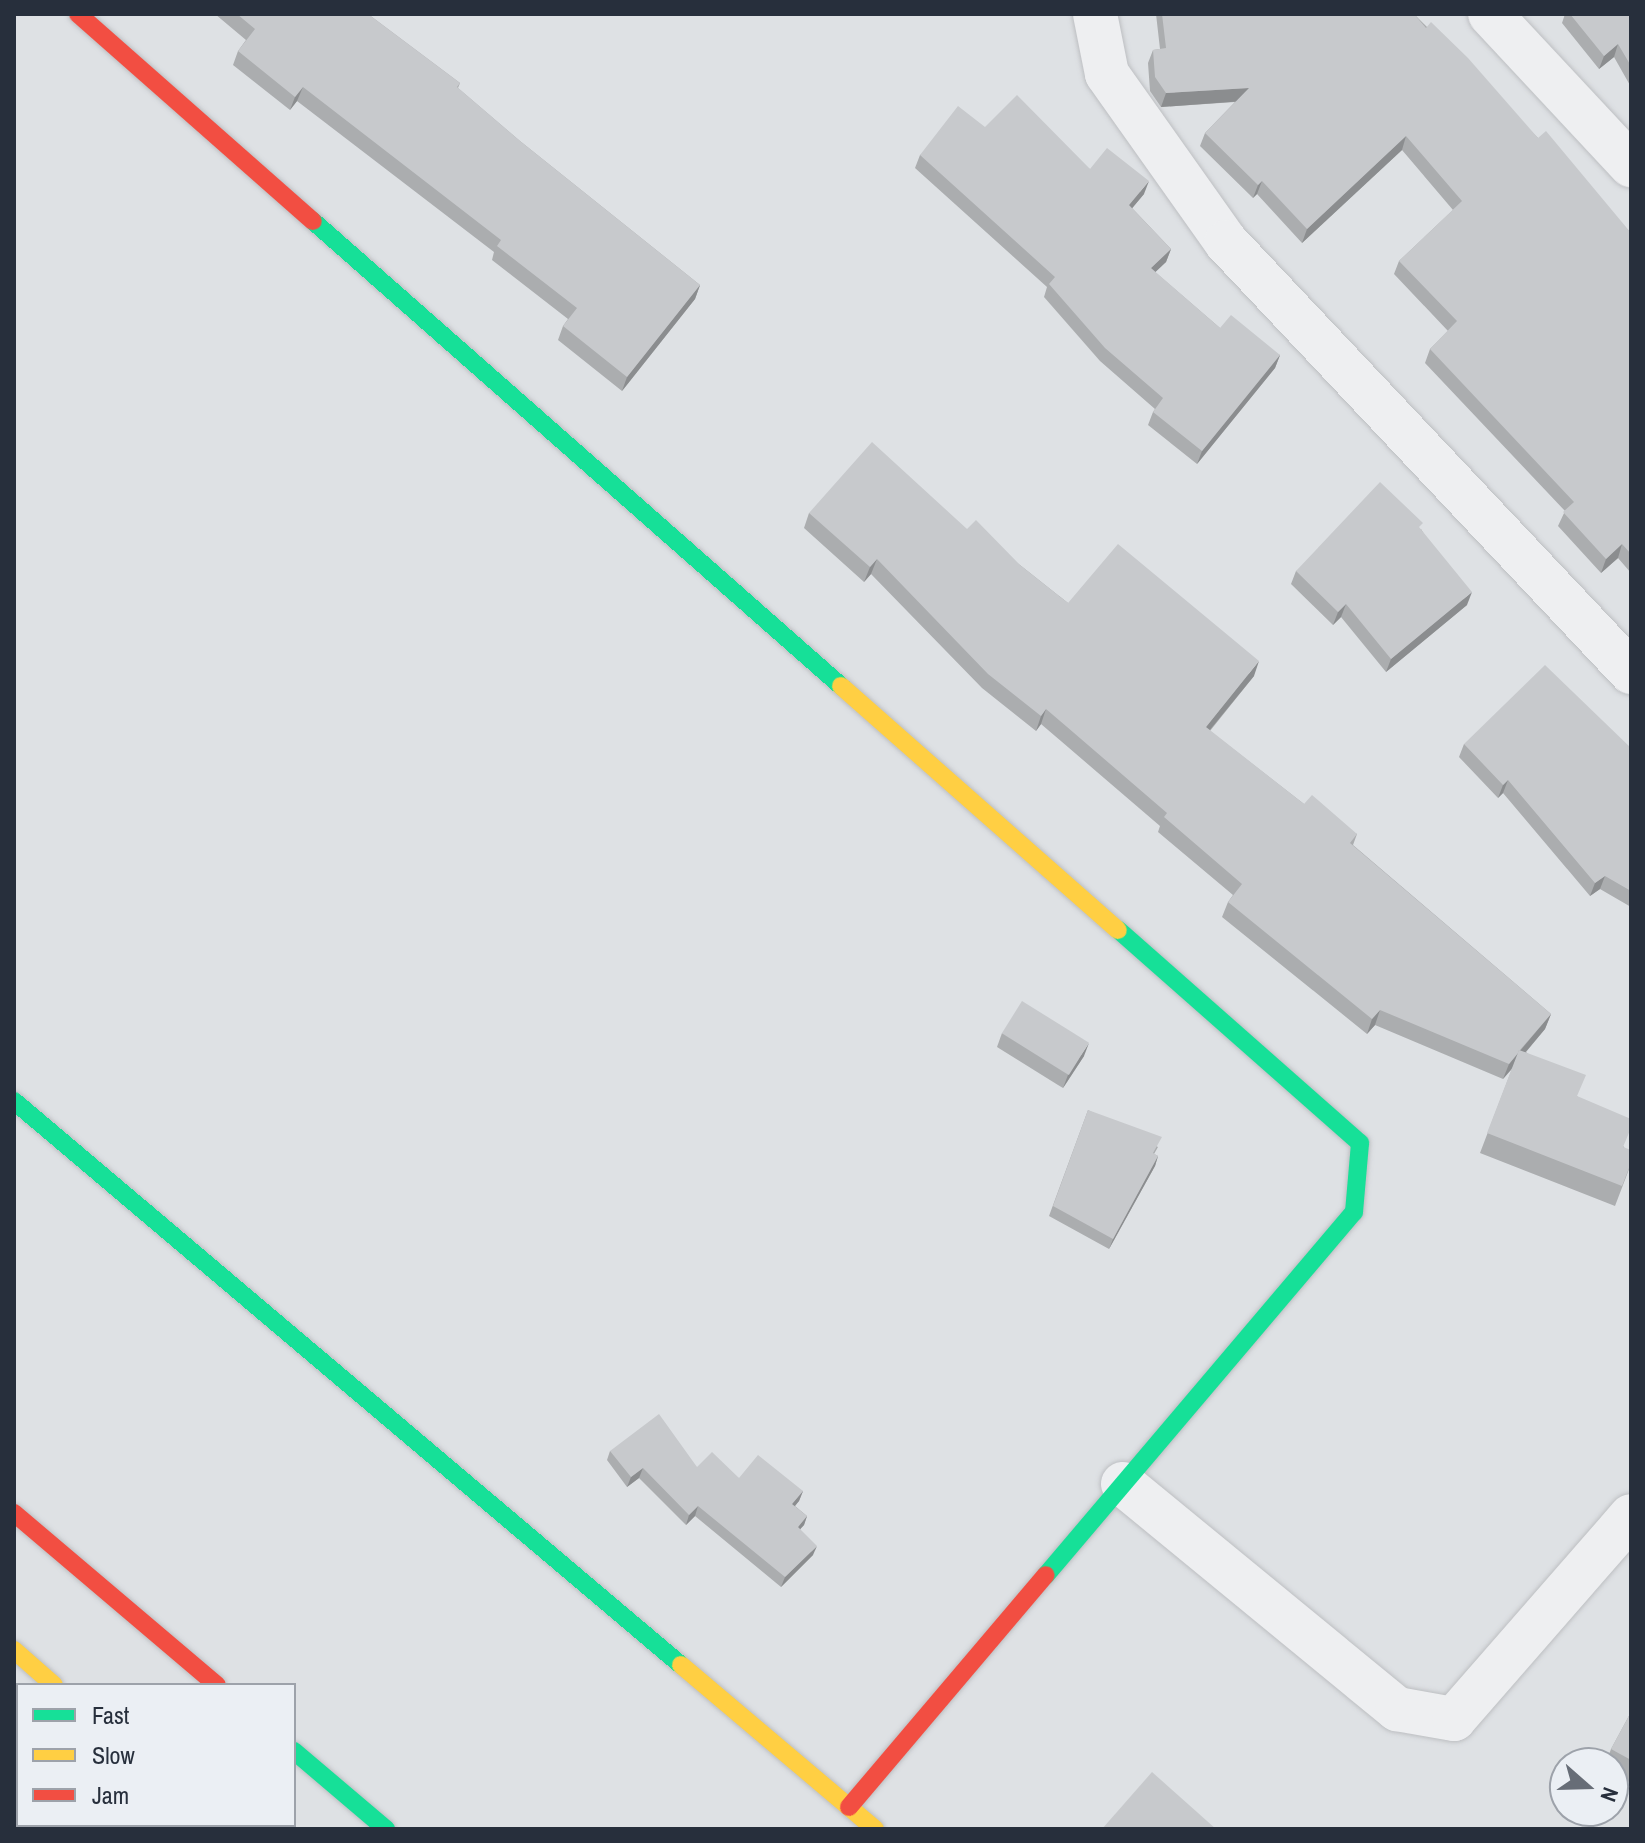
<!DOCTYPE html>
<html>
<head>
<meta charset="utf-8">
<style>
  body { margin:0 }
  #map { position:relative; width:1645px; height:1843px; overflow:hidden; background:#dee1e4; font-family:"Archivo Narrow",sans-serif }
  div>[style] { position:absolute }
  .built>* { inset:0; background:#ccd1d7 }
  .roads { filter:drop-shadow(0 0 2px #bdbfc2) drop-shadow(0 0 2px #bdbfc2) }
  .street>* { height:44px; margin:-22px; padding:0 22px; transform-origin:22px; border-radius:22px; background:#eeeff1 }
  .fast>* { height:18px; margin:-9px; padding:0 9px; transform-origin:9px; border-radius:9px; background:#16e098 }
  .slow>* { height:18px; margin:-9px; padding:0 9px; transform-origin:9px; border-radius:9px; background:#ffcf43 }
  .jam>* { height:18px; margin:-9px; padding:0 9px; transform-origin:9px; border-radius:9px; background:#f24e42 }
  .wall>* { inset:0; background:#abadaf }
  .shaded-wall>* { inset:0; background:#8b8d8f }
  .building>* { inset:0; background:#c7c9cc; transform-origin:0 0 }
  span { translate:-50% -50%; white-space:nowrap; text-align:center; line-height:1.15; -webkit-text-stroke:8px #ebeff4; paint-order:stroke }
  .frame { position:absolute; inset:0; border:16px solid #272f3c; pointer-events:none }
  .legend { position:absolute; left:16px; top:1683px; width:280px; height:144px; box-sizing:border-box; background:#ebeff4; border:2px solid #9da2aa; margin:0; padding:10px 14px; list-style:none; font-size:24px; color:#272f3c }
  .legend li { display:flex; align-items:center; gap:16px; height:40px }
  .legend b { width:40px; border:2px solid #9da2aa }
  .north { position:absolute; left:1549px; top:1747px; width:80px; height:80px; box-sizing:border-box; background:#ebeff4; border:2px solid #9da2aa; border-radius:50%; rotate:110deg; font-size:22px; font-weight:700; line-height:32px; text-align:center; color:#272f3c }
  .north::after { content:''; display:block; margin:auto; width:28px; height:36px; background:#676d77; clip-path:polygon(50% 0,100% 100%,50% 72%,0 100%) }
</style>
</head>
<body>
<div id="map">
  <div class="built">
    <i style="clip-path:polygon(14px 1736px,18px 1825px,124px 1829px,14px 1829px)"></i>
  </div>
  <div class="roads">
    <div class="street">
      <i style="left:1095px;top:14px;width:61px;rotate:78.7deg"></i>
      <i style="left:1107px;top:74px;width:206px;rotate:54.7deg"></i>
      <i style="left:1226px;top:242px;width:591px;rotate:46.71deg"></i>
      <i style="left:1490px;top:14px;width:207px;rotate:47deg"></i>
      <i style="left:1123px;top:1484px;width:355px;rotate:39.4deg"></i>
      <i style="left:1397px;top:1709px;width:58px;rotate:10deg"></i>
      <i style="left:1454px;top:1719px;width:269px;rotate:-48.9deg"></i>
    </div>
    <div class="fast">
      <i style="left:313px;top:221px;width:704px;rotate:41.37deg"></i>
      <i style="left:14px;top:1101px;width:873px;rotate:40.22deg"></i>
      <i style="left:1046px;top:1575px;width:476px;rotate:-49.7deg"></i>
      <i style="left:1354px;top:1212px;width:69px;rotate:-85deg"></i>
      <i style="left:1360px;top:1143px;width:322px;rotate:-138.6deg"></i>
      <i style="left:294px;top:1751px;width:121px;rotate:40.3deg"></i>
      <i style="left:215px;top:1825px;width:6px;rotate:45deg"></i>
    </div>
    <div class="slow">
      <i style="left:841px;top:686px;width:369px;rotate:41.4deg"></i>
      <i style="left:14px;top:1650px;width:53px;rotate:41.2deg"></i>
      <i style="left:681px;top:1665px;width:254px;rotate:40.2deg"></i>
    </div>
    <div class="jam">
      <i style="left:78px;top:14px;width:313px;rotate:41.4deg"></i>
      <i style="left:14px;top:1513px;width:266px;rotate:40.3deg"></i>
      <i style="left:849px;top:1807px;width:304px;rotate:-49.7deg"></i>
    </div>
  </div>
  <div class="wall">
    <i style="clip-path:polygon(215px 14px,368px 14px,460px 83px,458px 88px,520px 141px,700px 285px,695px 299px,622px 391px,558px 340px,563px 326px,568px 319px,492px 260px,494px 252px,297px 101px,290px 110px,233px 65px,238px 51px,246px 40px)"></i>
    <i style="clip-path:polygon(1156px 14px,1414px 14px,1538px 138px,1631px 233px,1631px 573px,1618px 558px,1601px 573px,1558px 526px,1565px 511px,1425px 363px,1430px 349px,1448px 331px,1394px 274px,1399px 261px,1453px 210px,1402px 150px,1302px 243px,1257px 194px,1253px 198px,1200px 146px,1205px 133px,1235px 102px,1161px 107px,1150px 91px,1148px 63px,1153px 50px,1160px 49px)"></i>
    <i style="clip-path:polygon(1565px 14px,1631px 14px,1631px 87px,1614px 57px,1599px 69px,1562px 23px)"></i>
    <i style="clip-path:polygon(985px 127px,1090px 169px,1144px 194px,1132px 208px,1171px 249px,1166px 262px,1155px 272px,1220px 328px,1280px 355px,1275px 368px,1197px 464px,1148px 425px,1153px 412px,1155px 409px,1100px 361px,1044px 297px,1047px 287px,915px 168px,920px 155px)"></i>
    <i style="clip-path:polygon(809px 513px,967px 529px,1020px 565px,1068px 603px,1254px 676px,1210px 731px,1304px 804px,1357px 834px,1353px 845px,1551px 1014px,1545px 1029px,1526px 1052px,1578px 1097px,1624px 1147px,1631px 1164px,1615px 1206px,1480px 1153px,1512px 1069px,1503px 1079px,1375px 1025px,1367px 1034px,1222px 917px,1228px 902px,1233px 895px,1158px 832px,1160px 826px,1041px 724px,1036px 731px,982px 688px,871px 574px,864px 582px,804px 528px)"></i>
    <i style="clip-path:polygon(1421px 529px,1467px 605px,1386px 672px,1341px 617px,1333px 625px,1291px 584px,1296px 571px)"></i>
    <i style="clip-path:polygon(1464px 744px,1631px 748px,1631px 907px,1600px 889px,1590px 896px,1503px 793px,1498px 798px,1459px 757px)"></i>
    <i style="clip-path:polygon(1002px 1033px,1084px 1056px,1063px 1088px,997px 1047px)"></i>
    <i style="clip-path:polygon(1088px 1110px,1158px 1147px,1154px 1154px,1158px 1156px,1155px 1166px,1109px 1249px,1049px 1216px)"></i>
    <i style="clip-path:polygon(610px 1451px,697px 1467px,739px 1478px,803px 1491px,799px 1501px,795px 1506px,807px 1516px,804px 1525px,800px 1529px,813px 1555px,781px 1587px,695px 1516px,686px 1525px,639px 1478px,627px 1487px,607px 1460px)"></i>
    <i style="clip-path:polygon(1631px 1712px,1631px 1783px,1613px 1773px,1613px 1763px,1606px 1763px,1611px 1749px)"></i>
  </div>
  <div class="shaded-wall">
    <i style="clip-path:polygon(1618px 44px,1614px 57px,1599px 69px,1604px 56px)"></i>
    <i style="clip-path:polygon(303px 87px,297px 101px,290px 110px,295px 97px)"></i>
    <i style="clip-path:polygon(1249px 88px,1244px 101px,1161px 107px,1166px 93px)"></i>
    <i style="clip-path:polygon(1406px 136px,1402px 150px,1302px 243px,1307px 229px)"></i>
    <i style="clip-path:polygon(1149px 181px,1144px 194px,1124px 218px,1129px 205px)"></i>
    <i style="clip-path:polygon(1262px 181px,1257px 194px,1253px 198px,1258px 185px)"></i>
    <i style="clip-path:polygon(1171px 249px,1166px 262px,1146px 281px,1151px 268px)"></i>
    <i style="clip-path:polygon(700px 285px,695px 299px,622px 391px,627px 377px)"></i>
    <i style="clip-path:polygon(1280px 355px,1275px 368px,1197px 464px,1202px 451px)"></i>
    <i style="clip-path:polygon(1622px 544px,1618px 558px,1601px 573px,1606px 559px)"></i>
    <i style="clip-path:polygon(877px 559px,871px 574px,864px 582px,870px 567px)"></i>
    <i style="clip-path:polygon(1472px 592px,1467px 605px,1386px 672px,1391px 659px)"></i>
    <i style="clip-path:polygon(1346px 604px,1341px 617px,1333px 625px,1338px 612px)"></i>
    <i style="clip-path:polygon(1259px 661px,1254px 676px,1200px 742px,1206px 727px)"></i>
    <i style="clip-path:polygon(1046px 709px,1041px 724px,1036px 731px,1041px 716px)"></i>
    <i style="clip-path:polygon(1508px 780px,1503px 793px,1498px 798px,1503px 785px)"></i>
    <i style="clip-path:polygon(1605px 876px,1600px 889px,1590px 896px,1595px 883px)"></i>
    <i style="clip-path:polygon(1380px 1010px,1375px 1025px,1367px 1034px,1372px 1019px)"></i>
    <i style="clip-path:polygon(1551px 1014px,1545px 1029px,1503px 1079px,1509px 1064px)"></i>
    <i style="clip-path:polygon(1089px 1043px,1084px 1056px,1063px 1088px,1068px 1075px)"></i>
    <i style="clip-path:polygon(1158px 1156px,1155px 1166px,1109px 1249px,1113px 1239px)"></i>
    <i style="clip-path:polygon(643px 1468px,639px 1478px,627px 1487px,631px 1477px)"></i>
    <i style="clip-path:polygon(803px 1491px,799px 1501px,789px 1513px,792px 1504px)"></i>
    <i style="clip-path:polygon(698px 1506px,695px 1516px,686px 1525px,689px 1515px)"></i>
    <i style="clip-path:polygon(807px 1516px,804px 1525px,794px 1536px,798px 1527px)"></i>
    <i style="clip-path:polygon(817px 1546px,813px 1555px,781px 1587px,785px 1577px)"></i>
  </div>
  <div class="building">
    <i style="clip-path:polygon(237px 14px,368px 14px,460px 83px,457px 87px,520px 141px,700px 285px,627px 377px,563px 326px,577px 308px,497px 246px,501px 240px,303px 87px,295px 97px,238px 51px,255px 29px)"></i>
    <i style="clip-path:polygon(1162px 14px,1414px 14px,1426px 28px,1431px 22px,1468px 58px,1538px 138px,1546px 131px,1631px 233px,1631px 554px,1622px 544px,1606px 559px,1563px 512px,1574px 502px,1430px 349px,1457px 321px,1399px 261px,1462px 201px,1406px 136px,1307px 229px,1262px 181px,1258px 185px,1205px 133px,1249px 88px,1166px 93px,1155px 77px,1153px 50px,1166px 48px)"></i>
    <i style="clip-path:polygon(1570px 14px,1631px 14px,1631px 66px,1618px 44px,1604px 56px)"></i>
    <i style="clip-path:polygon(1017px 95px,1090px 169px,1107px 148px,1149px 181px,1129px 205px,1171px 249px,1151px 268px,1220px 328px,1231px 315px,1280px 355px,1202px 451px,1153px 412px,1163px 398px,1105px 348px,1049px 284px,1055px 277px,920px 155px,958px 106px,985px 127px)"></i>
    <i style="clip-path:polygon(872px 442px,967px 529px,976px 520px,1020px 565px,1068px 603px,1118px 544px,1259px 661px,1206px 727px,1304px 804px,1312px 795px,1357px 834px,1350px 843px,1551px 1014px,1520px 1050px,1519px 1050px,1518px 1053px,1509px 1064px,1380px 1010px,1372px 1019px,1228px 902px,1242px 884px,1164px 817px,1167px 813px,1046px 709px,1041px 716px,988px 674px,877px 559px,870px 567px,809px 513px)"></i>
    <i style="clip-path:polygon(1380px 482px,1423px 523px,1419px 527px,1472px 592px,1391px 659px,1346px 604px,1338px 612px,1296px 571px)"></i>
    <i style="clip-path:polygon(1545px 665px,1631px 748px,1631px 891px,1605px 876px,1595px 883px,1508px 780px,1503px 785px,1464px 744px)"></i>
    <i style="left:1022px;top:1001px;width:79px;height:38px;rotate:32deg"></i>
    <i style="clip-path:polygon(1519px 1050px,1586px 1075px,1577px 1096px,1631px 1119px,1631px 1128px,1623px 1147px,1631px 1150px,1631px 1163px,1622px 1186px,1487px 1133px)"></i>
    <i style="clip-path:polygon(1088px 1110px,1162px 1137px,1153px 1153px,1158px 1156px,1113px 1239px,1053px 1206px)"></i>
    <i style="clip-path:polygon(659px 1414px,697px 1467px,712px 1452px,739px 1478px,758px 1455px,803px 1491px,792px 1504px,807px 1516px,798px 1527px,817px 1546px,785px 1577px,698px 1506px,689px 1515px,643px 1468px,631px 1477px,610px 1451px)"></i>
    <i style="clip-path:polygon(1631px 1712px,1631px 1760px,1611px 1749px)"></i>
    <i style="clip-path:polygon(1152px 1772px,1216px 1829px,1102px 1829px)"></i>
  </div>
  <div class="frame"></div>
  <ul class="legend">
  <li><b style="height:10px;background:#16e098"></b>Fast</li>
  <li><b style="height:10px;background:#ffcf43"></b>Slow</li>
  <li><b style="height:10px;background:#f24e42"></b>Jam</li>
  </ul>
  <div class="north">N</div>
</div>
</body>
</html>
